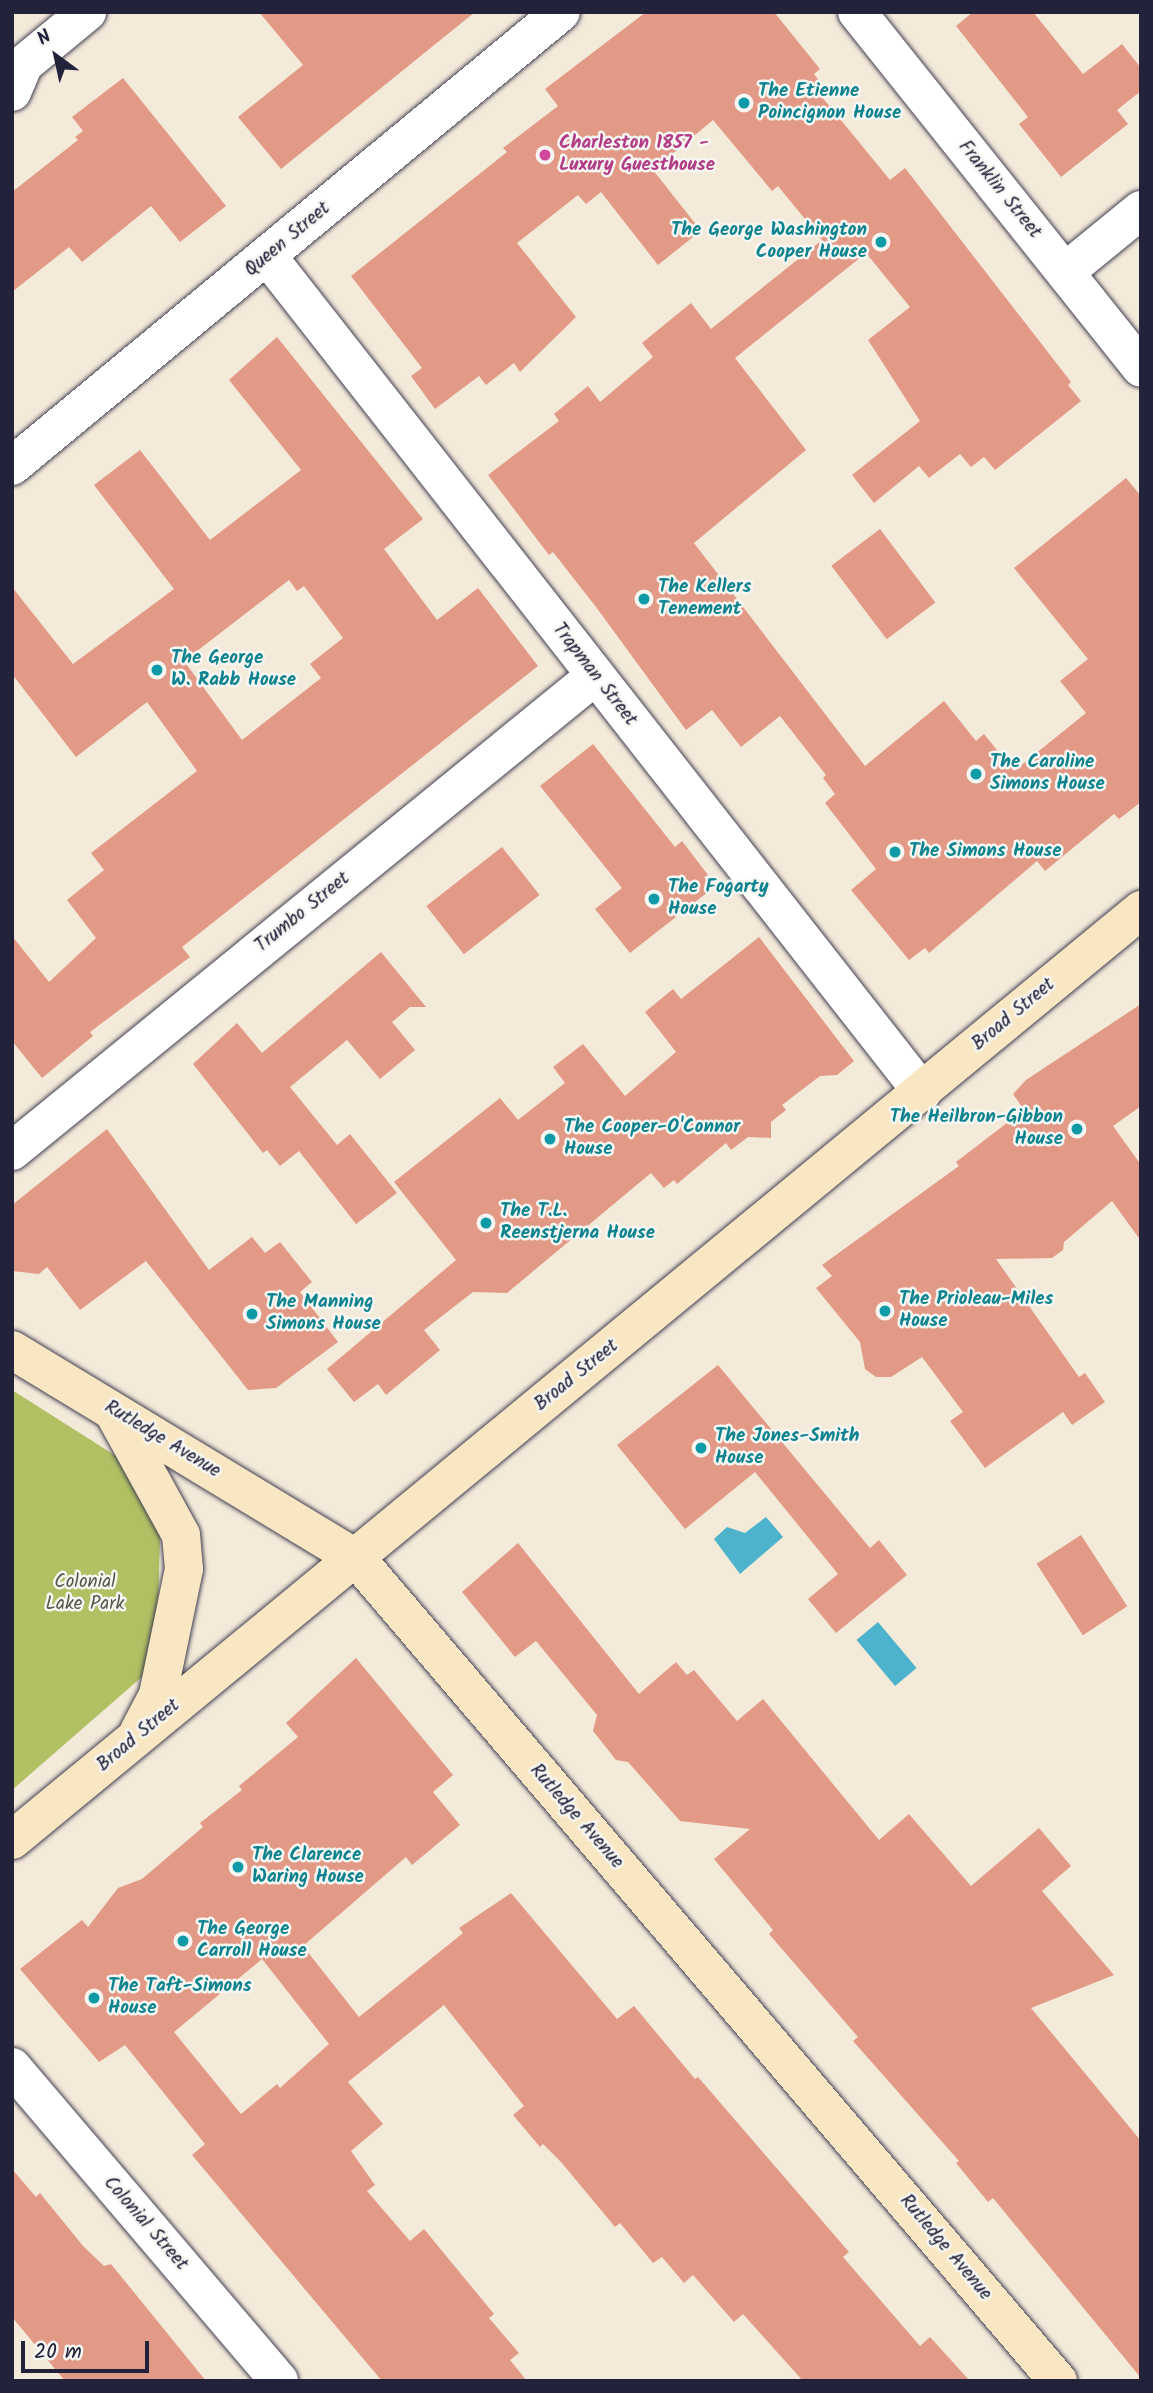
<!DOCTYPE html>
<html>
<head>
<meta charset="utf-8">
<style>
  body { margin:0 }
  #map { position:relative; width:1153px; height:2393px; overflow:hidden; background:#f4eada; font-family:Kalam,sans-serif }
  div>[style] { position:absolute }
  .green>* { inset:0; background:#b1c063 }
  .water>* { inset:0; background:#4db3cc; transform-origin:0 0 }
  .building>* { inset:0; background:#e29a87; transform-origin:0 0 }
  .roads { filter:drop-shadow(0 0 2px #424053) drop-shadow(0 0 2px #424053) }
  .street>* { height:38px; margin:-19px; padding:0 19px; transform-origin:19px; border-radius:19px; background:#fff }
  .secondary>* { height:38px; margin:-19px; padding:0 19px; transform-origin:19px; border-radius:19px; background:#f9e7c3 }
  .dots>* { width:19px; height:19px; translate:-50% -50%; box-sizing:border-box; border:4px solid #f6f6f2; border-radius:50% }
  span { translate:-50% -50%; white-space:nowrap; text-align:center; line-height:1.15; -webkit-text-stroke:5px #f6f6f2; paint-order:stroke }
  .culture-label { font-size:19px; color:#0d838f; font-weight:700 }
  .left { translate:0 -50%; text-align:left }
  .right { translate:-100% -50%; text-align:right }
  .hotel-label { font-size:19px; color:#b23c85; font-weight:700 }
  .street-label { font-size:19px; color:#22223b }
  .park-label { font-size:19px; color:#545949 }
  .frame { position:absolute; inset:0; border:14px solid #22223b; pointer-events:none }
  .north { position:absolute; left:21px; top:21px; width:70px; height:70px; -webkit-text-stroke:5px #f6f6f2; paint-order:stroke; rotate:327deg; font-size:19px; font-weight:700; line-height:28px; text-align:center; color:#22223b }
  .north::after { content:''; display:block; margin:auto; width:24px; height:32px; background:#22223b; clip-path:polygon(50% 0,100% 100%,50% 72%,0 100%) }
  .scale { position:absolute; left:21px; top:2341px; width:128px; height:32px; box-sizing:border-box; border:4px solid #22223b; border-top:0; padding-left:9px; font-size:21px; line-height:24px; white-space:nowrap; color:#22223b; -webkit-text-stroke:5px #f6f6f2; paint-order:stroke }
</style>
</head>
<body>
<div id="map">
  <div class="green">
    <i style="clip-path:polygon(12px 1390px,116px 1456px,160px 1535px,158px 1610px,143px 1676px,12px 1790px)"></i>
  </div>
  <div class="water">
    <i style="clip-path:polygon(766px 1517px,783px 1537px,740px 1574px,714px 1539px,727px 1527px,745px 1533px)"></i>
    <i style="left:878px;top:1622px;width:60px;height:28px;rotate:50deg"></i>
  </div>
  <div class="building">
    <i style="clip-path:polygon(259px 12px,475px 12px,281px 169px,238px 117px,303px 65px)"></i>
    <i style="clip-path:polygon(646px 12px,774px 12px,820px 69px,814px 74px,824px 87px,818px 92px,890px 180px,905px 168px,1071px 382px,1068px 385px,1081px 401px,995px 470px,984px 457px,971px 467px,960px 454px,929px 478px,919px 466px,874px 503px,852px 475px,920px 421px,868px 340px,910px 307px,866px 253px,735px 358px,806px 450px,694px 543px,865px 766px,944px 701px,976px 741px,984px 734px,1014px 771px,1086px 713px,1060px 681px,1088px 659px,1014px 568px,1126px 478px,1141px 496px,1141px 802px,1119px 819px,1114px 814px,1045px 871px,1037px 861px,929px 953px,925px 948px,909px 960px,851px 890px,876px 869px,825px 803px,835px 794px,823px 778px,826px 775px,780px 716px,741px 747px,712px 710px,686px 730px,596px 607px,553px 552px,549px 555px,488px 475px,559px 421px,554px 414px,588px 386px,600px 402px,653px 357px,642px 343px,691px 303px,711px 329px,822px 240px,778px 186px,772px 191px,713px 120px,653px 170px,698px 227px,690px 233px,693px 237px,658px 265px,601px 192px,586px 204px,578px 195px,517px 243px,576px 317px,520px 372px,514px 363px,486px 385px,479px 376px,435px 409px,411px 376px,422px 368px,351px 276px,507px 152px,503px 148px,558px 106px,545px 89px)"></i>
    <i style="clip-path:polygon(973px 12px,1033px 12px,1083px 74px,1122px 44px,1141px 68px,1141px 91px,1117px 110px,1128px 124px,1061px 177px,1019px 124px,1028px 117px,956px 26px)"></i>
    <i style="clip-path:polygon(123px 78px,226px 206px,180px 242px,151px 206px,82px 262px,69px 247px,12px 292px,12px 192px,78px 140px,75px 137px,83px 131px,72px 117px)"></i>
    <i style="clip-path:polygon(evenodd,277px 337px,423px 519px,384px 549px,437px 620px,478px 588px,538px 666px,182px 947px,190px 957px,90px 1032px,93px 1036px,42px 1078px,12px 1041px,12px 936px,49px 982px,96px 938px,67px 900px,104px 870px,91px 853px,197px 771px,147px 702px,76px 757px,12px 674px,12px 587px,73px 664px,174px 589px,94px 485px,140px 450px,210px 540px,301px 470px,229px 380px,277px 337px,289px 580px,297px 591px,304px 586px,343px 638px,310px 664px,321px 678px,242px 740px,184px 661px,289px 580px)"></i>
    <i style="left:880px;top:529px;width:92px;height:61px;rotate:53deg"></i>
    <i style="clip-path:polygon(593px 744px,675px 847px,682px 841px,708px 875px,704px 877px,713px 888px,630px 953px,595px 909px,622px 888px,540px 786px)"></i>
    <i style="left:502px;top:847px;width:61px;height:96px;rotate:52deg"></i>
    <i style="clip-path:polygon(759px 937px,854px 1061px,837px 1075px,820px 1076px,782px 1105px,786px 1110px,771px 1122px,771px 1138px,748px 1137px,731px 1150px,726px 1143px,677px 1184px,674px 1180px,664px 1188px,651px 1173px,507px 1293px,473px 1292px,424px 1330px,440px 1350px,386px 1395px,378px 1384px,354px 1402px,327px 1369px,456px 1260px,394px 1182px,500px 1098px,518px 1120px,565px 1083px,553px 1067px,583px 1044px,625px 1096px,676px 1052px,645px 1012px,673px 989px,681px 999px)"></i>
    <i style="clip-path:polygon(381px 952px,426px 1007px,410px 1007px,392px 1022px,415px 1050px,380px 1079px,347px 1040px,290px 1087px,337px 1145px,350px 1134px,397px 1193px,356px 1224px,299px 1151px,280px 1166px,267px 1150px,263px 1153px,193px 1064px,237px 1023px,262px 1053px)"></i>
    <i style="clip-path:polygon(1141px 1004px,1141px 1106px,1113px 1126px,1141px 1165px,1141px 1241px,1112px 1201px,1064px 1242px,1063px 1250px,1052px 1258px,996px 1259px,1079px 1377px,1085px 1373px,1105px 1402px,1072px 1425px,1063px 1412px,985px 1468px,950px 1421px,963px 1412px,922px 1357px,891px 1377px,876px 1377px,865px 1369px,860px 1342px,816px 1288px,832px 1276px,822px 1265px,959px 1166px,956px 1162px,1024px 1110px,1013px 1094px,1026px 1080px)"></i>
    <i style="clip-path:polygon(107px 1129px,209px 1270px,252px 1237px,265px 1253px,280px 1242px,312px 1282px,300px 1292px,338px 1342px,276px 1388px,248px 1390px,146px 1261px,80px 1310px,47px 1267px,39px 1274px,12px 1271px,12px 1205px)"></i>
    <i style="clip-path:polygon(718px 1365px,870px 1548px,879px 1540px,907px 1575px,836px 1633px,808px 1599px,838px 1574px,755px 1472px,685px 1529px,617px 1445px)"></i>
    <i style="left:1081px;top:1535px;width:85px;height:53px;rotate:57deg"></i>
    <i style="clip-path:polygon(518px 1543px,639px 1694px,676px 1662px,687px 1675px,694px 1670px,737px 1721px,763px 1699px,879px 1840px,909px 1814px,971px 1886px,1039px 1828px,1071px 1866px,1042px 1891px,1114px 1975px,1031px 2008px,1141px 2141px,1141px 2378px,993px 2198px,988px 2202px,956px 2163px,959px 2161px,853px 2041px,858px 2037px,769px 1934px,773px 1930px,714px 1859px,750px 1829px,680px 1821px,628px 1762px,616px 1760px,593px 1731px,597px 1715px,536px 1641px,515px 1657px,462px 1592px)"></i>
    <i style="clip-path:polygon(evenodd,356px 1658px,453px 1775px,433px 1792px,460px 1825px,412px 1865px,406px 1857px,303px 1946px,359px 2017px,463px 1933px,459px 1928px,511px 1893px,617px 2019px,634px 2006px,695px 2079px,698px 2077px,849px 2252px,843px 2257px,920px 2346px,930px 2337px,970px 2381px,803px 2381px,743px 2314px,734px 2322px,693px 2275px,684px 2283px,662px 2257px,653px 2263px,620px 2223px,615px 2227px,561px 2162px,543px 2144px,540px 2147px,513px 2115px,524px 2106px,444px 2005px,348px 2082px,383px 2124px,351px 2151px,375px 2185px,367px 2191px,410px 2241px,424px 2229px,494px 2314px,489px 2318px,519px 2353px,510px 2360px,527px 2381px,382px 2381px,192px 2155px,205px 2144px,125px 2045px,99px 2062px,20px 1969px,82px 1920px,88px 1927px,118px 1888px,142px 1879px,203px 1827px,200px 1823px,242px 1790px,239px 1786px,298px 1737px,286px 1723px,356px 1658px,262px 1959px,329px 2044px,280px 2088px,277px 2084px,241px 2114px,174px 2032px,262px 1959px)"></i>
    <i style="clip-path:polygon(12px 2169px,36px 2197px,40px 2193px,83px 2246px,104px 2266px,111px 2264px,206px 2381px,65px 2381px,12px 2317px)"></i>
  </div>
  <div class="roads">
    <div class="street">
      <i style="left:857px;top:12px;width:455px;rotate:51.4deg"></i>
      <i style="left:12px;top:92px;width:30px;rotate:-67deg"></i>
      <i style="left:24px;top:64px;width:82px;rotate:-39.5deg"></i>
      <i style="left:268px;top:257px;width:1061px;rotate:51.93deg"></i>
      <i style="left:1065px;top:272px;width:98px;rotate:-39.2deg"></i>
      <i style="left:12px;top:466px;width:712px;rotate:-39.59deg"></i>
      <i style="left:12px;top:1151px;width:752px;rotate:-39.17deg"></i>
      <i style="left:12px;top:2067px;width:412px;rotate:49.6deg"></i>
    </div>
    <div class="secondary">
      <i style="left:12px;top:1350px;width:402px;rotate:31.2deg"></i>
      <i style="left:356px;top:1558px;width:1082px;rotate:49.54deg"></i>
      <i style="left:114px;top:1413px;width:139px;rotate:61.2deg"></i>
      <i style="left:181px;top:1535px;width:34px;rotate:85deg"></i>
      <i style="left:184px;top:1569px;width:129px;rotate:101.7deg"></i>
      <i style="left:158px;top:1695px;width:41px;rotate:117.8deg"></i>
      <i style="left:12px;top:1840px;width:1463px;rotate:-39.48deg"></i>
    </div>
  </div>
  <div class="dots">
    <i style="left:744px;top:103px;background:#0f9aa8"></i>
    <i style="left:545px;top:155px;background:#d1479c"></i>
    <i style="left:881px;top:242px;background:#0f9aa8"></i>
    <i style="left:644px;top:599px;background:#0f9aa8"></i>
    <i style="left:157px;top:670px;background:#0f9aa8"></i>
    <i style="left:976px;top:774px;background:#0f9aa8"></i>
    <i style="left:895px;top:852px;background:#0f9aa8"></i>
    <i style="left:654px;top:899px;background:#0f9aa8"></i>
    <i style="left:1077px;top:1129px;background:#0f9aa8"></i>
    <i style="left:550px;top:1139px;background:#0f9aa8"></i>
    <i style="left:486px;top:1223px;background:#0f9aa8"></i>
    <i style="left:885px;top:1311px;background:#0f9aa8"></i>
    <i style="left:252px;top:1314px;background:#0f9aa8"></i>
    <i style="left:701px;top:1448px;background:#0f9aa8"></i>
    <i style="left:238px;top:1867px;background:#0f9aa8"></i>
    <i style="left:183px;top:1941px;background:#0f9aa8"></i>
    <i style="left:94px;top:1998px;background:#0f9aa8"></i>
  </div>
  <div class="culture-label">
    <span class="left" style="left:758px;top:103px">The Etienne<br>Poincignon House</span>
    <span class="right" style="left:867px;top:242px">The George Washington<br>Cooper House</span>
    <span class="left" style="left:658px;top:599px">The Kellers<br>Tenement</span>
    <span class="left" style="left:171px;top:670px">The George<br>W. Rabb House</span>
    <span class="left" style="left:990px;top:774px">The Caroline<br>Simons House</span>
    <span class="left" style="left:909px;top:852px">The Simons House</span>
    <span class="left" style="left:668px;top:899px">The Fogarty<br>House</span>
    <span class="right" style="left:1063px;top:1129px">The Heilbron-Gibbon<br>House</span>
    <span class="left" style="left:564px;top:1139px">The Cooper-O'Connor<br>House</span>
    <span class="left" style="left:500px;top:1223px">The T.L.<br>Reenstjerna House</span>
    <span class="left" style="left:899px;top:1311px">The Prioleau-Miles<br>House</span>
    <span class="left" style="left:266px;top:1314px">The Manning<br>Simons House</span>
    <span class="left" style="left:715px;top:1448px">The Jones-Smith<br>House</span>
    <span class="left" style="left:252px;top:1867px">The Clarence<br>Waring House</span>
    <span class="left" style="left:197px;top:1941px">The George<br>Carroll House</span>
    <span class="left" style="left:108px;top:1998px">The Taft-Simons<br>House</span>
  </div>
  <div class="hotel-label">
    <span class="left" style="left:559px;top:155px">Charleston 1857 -<br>Luxury Guesthouse</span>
  </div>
  <div class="street-label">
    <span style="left:999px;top:190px;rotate:51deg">Franklin Street</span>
    <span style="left:288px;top:240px;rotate:-40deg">Queen Street</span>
    <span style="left:594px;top:675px;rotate:52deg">Trapman Street</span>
    <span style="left:303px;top:913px;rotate:-39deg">Trumbo Street</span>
    <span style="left:1014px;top:1015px;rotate:-40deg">Broad Street</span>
    <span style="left:577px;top:1376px;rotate:-39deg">Broad Street</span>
    <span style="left:162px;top:1440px;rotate:31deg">Rutledge Avenue</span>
    <span style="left:139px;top:1736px;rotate:-40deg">Broad Street</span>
    <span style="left:576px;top:1817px;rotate:49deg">Rutledge Avenue</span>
    <span style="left:145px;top:2224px;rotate:49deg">Colonial Street</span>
    <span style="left:945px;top:2248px;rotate:50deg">Rutledge Avenue</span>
  </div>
  <div class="park-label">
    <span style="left:85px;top:1594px">Colonial<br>Lake Park</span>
  </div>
  <div class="frame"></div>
  <div class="north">N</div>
  <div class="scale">20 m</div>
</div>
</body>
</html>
